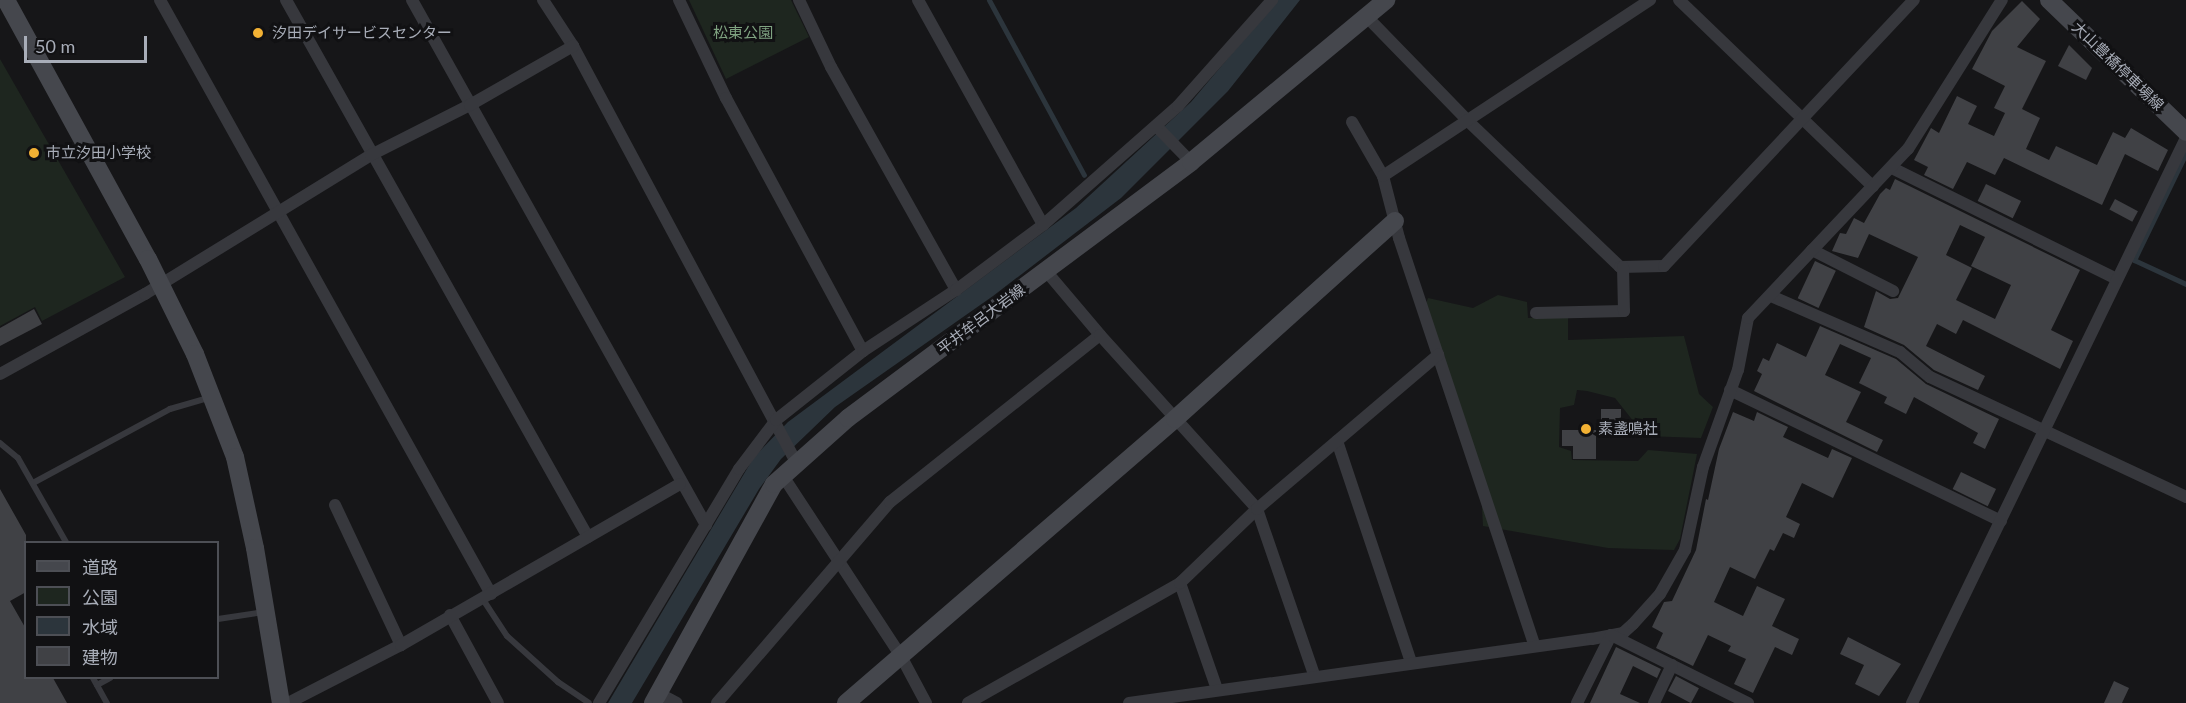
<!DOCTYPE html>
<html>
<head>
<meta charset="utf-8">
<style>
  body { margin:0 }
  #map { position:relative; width:2186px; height:703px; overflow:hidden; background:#161618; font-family:Lato,"Noto Sans JP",sans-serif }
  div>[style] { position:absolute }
  .green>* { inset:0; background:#1e261f }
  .water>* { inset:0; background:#2c353c }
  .stream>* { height:5px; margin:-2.5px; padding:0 2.5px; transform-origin:2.5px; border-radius:2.5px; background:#2c353c }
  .building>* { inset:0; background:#404145; transform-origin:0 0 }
  .lane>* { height:6px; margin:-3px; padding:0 3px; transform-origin:3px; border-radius:3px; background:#37383d }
  .street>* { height:12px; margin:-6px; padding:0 6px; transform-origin:6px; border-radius:6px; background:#37383d }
  .secondary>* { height:18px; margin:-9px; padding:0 9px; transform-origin:9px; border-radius:9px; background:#45474d }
  .dots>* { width:16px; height:16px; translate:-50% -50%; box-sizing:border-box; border:3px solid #111113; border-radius:50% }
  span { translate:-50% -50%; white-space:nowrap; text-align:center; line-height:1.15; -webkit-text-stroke:6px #111113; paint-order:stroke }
  .poi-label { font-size:15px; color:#a8adb8 }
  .left { translate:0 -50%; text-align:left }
  .park-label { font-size:15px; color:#7fa381 }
  .street-label { font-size:15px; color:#a8adb8 }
  .legend { position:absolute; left:24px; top:541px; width:195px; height:138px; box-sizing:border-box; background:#111113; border:2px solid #4d4f55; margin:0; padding:8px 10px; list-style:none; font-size:18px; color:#a8adb8 }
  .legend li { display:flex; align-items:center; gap:12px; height:30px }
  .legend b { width:30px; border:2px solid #4d4f55 }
  .scale { position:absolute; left:24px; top:36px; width:123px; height:27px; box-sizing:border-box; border:3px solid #a8adb8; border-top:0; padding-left:8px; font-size:18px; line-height:21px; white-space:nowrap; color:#a8adb8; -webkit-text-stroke:4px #111113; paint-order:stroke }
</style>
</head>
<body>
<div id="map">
  <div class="green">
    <i style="clip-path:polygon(689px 0,791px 0,809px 37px,726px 79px)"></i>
    <i style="clip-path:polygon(0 59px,125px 277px,42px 321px,35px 307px,0 326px)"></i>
    <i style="clip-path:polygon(1498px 295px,1527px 302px,1528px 318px,1568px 318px,1568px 340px,1684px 336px,1699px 394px,1713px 407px,1701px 438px,1645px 436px,1615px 398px,1587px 391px,1577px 390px,1574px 405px,1560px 408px,1559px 447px,1571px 451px,1572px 460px,1638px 461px,1648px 450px,1697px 454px,1680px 539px,1674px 550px,1608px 548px,1483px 526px,1481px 488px,1424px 309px,1428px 298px,1473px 308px)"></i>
  </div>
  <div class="water">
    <i style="clip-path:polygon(1277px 0,1300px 0,1228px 91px,1121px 198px,993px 296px,835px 407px,781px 459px,759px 489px,632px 703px,608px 703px,754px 457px,788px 422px,1076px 208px,1191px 102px)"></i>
  </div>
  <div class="stream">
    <i style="left:989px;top:0;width:199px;rotate:61.5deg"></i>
    <i style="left:2186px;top:153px;width:119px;rotate:115.9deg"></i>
    <i style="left:2134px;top:260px;width:57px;rotate:24.8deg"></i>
  </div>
  <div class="building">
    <i style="clip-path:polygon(2022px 1px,2040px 19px,2017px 47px,2046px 61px,2022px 109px,2040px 118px,2026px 149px,2049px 160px,2056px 146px,2097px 165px,2113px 132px,2125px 138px,2131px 128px,2168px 150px,2158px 171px,2125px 154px,2102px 205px,2004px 158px,1995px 175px,1967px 162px,1953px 189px,1924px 175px,1928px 167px,1914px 160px,1931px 128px,1939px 133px,1957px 96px,1977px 106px,1968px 124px,1994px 136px,2005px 113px,1994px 108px,2005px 86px,1972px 69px,1992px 31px)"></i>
    <i style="clip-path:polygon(2069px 45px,2092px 68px,2086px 80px,2058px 66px)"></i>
    <i style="clip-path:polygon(evenodd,1895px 179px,2080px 270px,2051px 330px,2073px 341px,2060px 369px,1963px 320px,1956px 334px,1937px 324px,1926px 346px,1985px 376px,1978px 390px,1934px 370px,1904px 345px,1864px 327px,1876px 291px,1890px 299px,1898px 298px,1918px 257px,1869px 234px,1858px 258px,1832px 251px,1840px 233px,1846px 234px,1854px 218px,1864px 223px,1880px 194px,1886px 188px,1890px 190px,1895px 179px,1960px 225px,1985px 237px,1971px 266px,2011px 285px,1995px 319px,1956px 300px,1972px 268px,1946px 255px,1960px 225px)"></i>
    <i style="left:1986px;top:184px;width:39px;height:19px;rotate:26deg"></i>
    <i style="left:2115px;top:199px;width:26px;height:12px;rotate:28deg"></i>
    <i style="left:1815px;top:261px;width:23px;height:41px;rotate:25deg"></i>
    <i style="clip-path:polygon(34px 309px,42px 324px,0 346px,0 328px)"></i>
    <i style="clip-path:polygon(1820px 326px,1896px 359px,1926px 384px,1999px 419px,1985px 449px,1973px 443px,1978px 433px,1914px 397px,1906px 414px,1884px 403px,1887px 397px,1859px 383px,1871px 358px,1840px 344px,1825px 375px,1861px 392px,1846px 422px,1883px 440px,1877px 452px,1754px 391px,1762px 374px,1757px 371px,1763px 358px,1769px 361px,1777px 343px,1806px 357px)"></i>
    <i style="left:1601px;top:409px;width:20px;height:13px"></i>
    <i style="clip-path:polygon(1733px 412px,1754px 421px,1757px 412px,1788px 427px,1783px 437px,1828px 458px,1832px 449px,1852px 458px,1833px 498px,1802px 483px,1786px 517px,1800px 524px,1794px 538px,1783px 533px,1774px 551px,1770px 549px,1755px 579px,1730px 567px,1714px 602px,1743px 616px,1757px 586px,1785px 599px,1772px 626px,1799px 639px,1792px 655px,1775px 647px,1753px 693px,1734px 684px,1746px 659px,1728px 651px,1731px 646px,1708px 635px,1693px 666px,1656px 648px,1663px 633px,1652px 627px,1664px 602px,1672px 601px,1696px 550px,1706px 499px,1708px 500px,1719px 449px)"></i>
    <i style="clip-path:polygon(1562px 430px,1596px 430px,1596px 459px,1573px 459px,1573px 446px,1562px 446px)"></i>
    <i style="left:1961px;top:472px;width:39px;height:19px;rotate:26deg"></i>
    <i style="clip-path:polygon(0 489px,26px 535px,26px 592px,10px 601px,26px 629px,26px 678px,53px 678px,67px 703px,0 703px)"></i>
    <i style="clip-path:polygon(1848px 637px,1901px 664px,1879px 696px,1855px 684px,1864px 665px,1840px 654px)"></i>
    <i style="clip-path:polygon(1616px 647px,1661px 669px,1657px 678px,1633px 666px,1620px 694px,1640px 703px,1590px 703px)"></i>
    <i style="left:1676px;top:676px;width:26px;height:17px;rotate:28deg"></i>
    <i style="clip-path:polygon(2114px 681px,2129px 688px,2122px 703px,2104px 703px)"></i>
  </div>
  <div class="lane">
    <i style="left:0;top:443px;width:23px;rotate:40deg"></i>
    <i style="left:18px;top:458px;width:97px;rotate:60.3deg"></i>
    <i style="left:33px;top:483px;width:156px;rotate:-28.4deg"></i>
    <i style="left:170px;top:409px;width:40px;rotate:-16deg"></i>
    <i style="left:482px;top:598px;width:45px;rotate:56.7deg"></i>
    <i style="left:507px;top:636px;width:69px;rotate:42deg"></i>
    <i style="left:558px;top:682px;width:37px;rotate:34deg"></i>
    <i style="left:218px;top:619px;width:47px;rotate:-8.7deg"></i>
    <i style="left:93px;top:678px;width:29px;rotate:61deg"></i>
    <i style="left:97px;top:685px;width:15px;rotate:-28deg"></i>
  </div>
  <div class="street">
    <i style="left:160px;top:0;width:680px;rotate:60.87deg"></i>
    <i style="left:286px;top:0;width:616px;rotate:60.65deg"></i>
    <i style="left:412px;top:0;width:602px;rotate:60.75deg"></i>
    <i style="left:543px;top:0;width:55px;rotate:56.9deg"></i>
    <i style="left:573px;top:46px;width:473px;rotate:61.8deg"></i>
    <i style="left:679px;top:0;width:109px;rotate:64.4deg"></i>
    <i style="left:726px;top:98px;width:288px;rotate:61.6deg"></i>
    <i style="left:799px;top:0;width:74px;rotate:64.5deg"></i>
    <i style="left:831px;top:67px;width:256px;rotate:60.7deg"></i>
    <i style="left:918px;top:0;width:257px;rotate:60.9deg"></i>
    <i style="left:1679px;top:0;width:269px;rotate:43.9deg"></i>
    <i style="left:1366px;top:16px;width:148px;rotate:45.8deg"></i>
    <i style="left:1469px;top:122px;width:209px;rotate:43.8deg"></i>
    <i style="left:1620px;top:267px;width:44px;rotate:-1.3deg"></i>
    <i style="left:1664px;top:266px;width:365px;rotate:-46.8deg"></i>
    <i style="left:1352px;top:122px;width:62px;rotate:60.1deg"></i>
    <i style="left:1383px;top:176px;width:64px;rotate:75.5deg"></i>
    <i style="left:1399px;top:238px;width:429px;rotate:71.6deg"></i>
    <i style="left:1156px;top:126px;width:50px;rotate:45.8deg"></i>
    <i style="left:1892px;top:168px;width:251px;rotate:26.3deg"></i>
    <i style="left:1383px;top:176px;width:320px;rotate:-33.4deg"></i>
    <i style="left:1812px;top:250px;width:91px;rotate:26.8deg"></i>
    <i style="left:1046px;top:271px;width:84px;rotate:49.8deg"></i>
    <i style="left:1771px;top:296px;width:141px;rotate:23.5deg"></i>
    <i style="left:1900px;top:352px;width:39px;rotate:40deg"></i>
    <i style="left:1930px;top:377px;width:283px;rotate:25.1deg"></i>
    <i style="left:1536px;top:313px;width:88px;rotate:-1.3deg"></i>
    <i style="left:1624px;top:311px;width:44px;rotate:-91.3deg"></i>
    <i style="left:0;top:374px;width:166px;rotate:-28.9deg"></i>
    <i style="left:145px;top:294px;width:265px;rotate:-31.6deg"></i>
    <i style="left:371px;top:155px;width:111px;rotate:-26.8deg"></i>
    <i style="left:470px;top:105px;width:119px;rotate:-29.8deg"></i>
    <i style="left:1730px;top:390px;width:301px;rotate:25.8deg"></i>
    <i style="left:1337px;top:441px;width:233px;rotate:71.5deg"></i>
    <i style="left:783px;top:476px;width:217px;rotate:56.8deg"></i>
    <i style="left:902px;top:658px;width:51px;rotate:61.9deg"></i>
    <i style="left:335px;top:505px;width:155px;rotate:64.8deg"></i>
    <i style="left:1180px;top:583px;width:112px;rotate:70.8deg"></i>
    <i style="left:450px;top:615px;width:100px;rotate:61.4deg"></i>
    <i style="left:658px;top:693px;width:21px;rotate:28deg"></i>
    <i style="left:288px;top:703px;width:127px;rotate:-27.2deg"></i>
    <i style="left:401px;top:645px;width:322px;rotate:-30deg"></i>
    <i style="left:599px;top:703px;width:273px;rotate:-59.1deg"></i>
    <i style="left:739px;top:469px;width:61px;rotate:-52.9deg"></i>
    <i style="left:776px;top:420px;width:111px;rotate:-38.4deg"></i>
    <i style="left:863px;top:351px;width:111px;rotate:-33.3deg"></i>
    <i style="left:956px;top:290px;width:109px;rotate:-36.8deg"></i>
    <i style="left:1043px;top:225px;width:180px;rotate:-41.4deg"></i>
    <i style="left:1178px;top:106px;width:142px;rotate:-48.4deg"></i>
    <i style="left:717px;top:703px;width:265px;rotate:-49.3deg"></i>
    <i style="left:890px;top:502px;width:268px;rotate:-38.5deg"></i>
    <i style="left:1100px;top:335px;width:234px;rotate:47.9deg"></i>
    <i style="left:1257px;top:509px;width:176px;rotate:71deg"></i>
    <i style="left:968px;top:703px;width:244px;rotate:-29.5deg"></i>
    <i style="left:1180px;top:583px;width:107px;rotate:-43.9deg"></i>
    <i style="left:1257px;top:509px;width:238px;rotate:-40.4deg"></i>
    <i style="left:1129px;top:703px;width:467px;rotate:-7.9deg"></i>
    <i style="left:1592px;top:639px;width:32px;rotate:-11deg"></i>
    <i style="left:1623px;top:633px;width:13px;rotate:-42deg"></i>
    <i style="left:1633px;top:624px;width:40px;rotate:-48deg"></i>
    <i style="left:1660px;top:594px;width:51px;rotate:-60.4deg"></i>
    <i style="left:1685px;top:550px;width:85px;rotate:-77.8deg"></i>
    <i style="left:1703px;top:467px;width:103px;rotate:-70.2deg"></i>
    <i style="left:1738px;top:370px;width:53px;rotate:-79.1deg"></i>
    <i style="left:1748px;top:318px;width:233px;rotate:-46.6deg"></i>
    <i style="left:1908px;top:149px;width:176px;rotate:-57.8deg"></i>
    <i style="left:1577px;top:703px;width:76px;rotate:-63.4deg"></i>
    <i style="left:1611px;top:635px;width:153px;rotate:26.4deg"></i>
    <i style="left:1654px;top:703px;width:42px;rotate:-64.7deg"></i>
    <i style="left:1912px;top:703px;width:628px;rotate:-64.13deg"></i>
  </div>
  <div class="secondary">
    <i style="left:6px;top:0;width:295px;rotate:61.3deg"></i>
    <i style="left:148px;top:259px;width:106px;rotate:63.7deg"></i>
    <i style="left:195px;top:354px;width:110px;rotate:68.8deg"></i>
    <i style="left:235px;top:457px;width:93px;rotate:77.6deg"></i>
    <i style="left:255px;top:548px;width:157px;rotate:80.5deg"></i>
    <i style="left:2049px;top:0;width:190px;rotate:43.9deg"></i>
    <i style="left:653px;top:703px;width:250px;rotate:-61.1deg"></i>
    <i style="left:774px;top:484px;width:99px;rotate:-41.7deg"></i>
    <i style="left:848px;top:418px;width:428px;rotate:-36.7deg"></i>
    <i style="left:1191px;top:162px;width:254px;rotate:-39.7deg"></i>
    <i style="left:846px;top:703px;width:435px;rotate:-40.8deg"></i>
    <i style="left:1175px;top:419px;width:296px;rotate:-42deg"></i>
  </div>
  <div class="dots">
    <i style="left:258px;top:33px;background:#f2b134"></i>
    <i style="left:34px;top:153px;background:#f2b134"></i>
    <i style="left:1586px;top:429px;background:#f2b134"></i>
  </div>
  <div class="poi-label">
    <span class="left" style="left:272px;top:33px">汐田デイサービスセンター</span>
    <span class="left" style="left:46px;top:153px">市立汐田小学校</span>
    <span class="left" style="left:1598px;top:429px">素盞鳴社</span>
  </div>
  <div class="park-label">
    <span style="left:743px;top:33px">松東公園</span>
  </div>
  <div class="street-label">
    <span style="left:2118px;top:66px;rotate:44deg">大山豊橋停車場線</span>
    <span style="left:981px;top:319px;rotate:-37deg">平井牟呂大岩線</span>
  </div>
  <ul class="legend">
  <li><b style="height:8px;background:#45474d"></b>道路</li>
  <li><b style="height:16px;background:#1e261f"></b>公園</li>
  <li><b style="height:16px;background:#2c353c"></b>水域</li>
  <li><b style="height:16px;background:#404145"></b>建物</li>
  </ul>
  <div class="scale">50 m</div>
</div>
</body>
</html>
